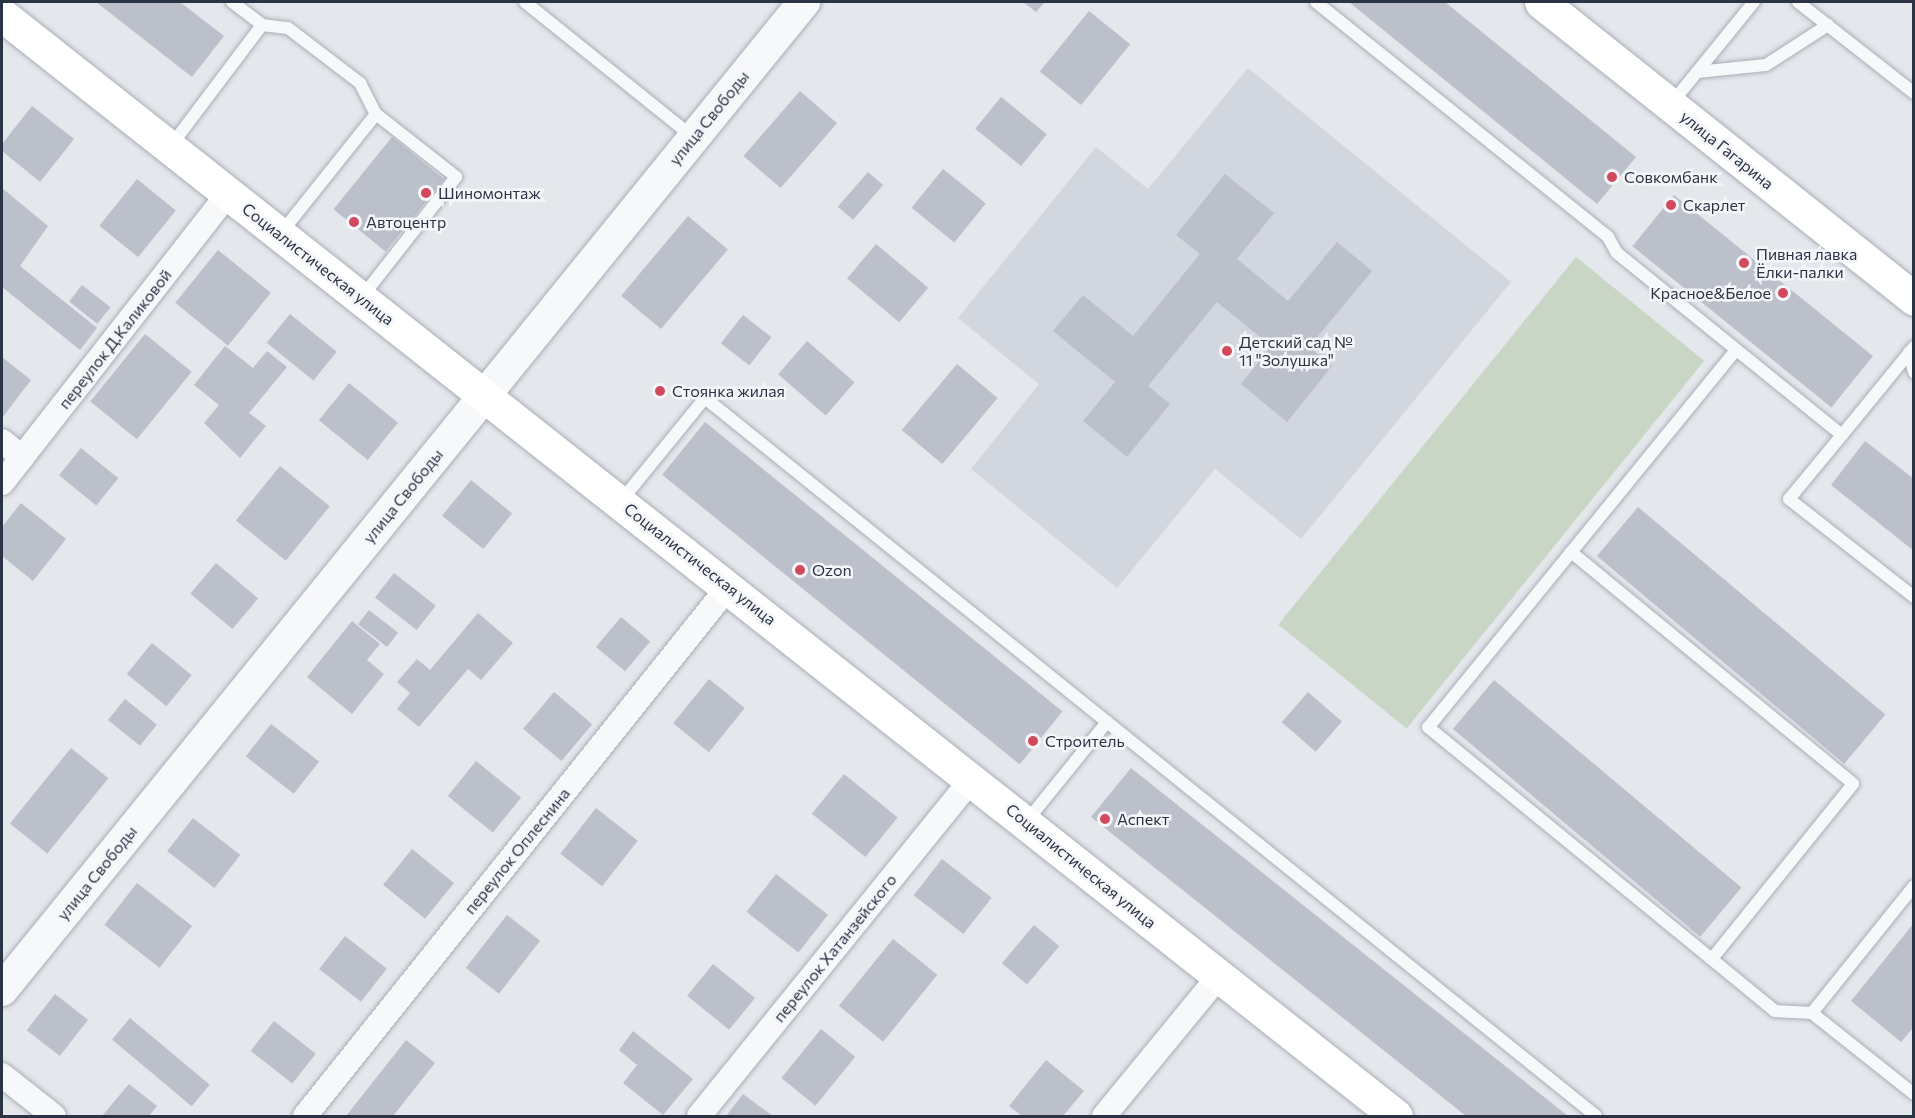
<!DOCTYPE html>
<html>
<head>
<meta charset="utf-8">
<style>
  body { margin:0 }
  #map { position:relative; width:1915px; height:1118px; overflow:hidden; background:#e4e7ec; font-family:Commissioner,sans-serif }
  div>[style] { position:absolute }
  .built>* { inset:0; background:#d2d6de }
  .green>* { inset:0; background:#c9d6c5; transform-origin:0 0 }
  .building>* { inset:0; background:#bbc0ca; transform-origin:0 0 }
  .roads { filter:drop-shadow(0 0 2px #a9aeb7) drop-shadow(0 0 2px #a9aeb7) }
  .service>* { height:12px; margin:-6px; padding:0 6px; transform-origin:6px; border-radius:6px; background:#f7f8fa }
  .minor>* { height:24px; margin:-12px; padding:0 12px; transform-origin:12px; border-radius:12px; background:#f7f8fa }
  .tertiary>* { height:32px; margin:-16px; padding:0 16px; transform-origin:16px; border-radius:16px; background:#f7f8fa }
  .secondary>* { height:33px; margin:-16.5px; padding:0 16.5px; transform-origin:16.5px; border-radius:16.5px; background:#fff }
  .dots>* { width:16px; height:16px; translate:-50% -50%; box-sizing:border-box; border:3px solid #f4f6f9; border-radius:50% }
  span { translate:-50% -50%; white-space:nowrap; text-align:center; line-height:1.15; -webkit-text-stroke:5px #f4f6f9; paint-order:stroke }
  .street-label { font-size:16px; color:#2b3445 }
  .poi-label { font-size:16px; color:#2b3445 }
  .left { translate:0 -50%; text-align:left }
  .right { translate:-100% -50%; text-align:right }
  .frame { position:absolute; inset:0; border:3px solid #2b3445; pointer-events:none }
</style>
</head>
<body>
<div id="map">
  <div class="built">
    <i style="clip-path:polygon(1248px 68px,1511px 282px,1301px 539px,1215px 469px,1117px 588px,971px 469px,1039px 384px,958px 318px,1096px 147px,1148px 189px)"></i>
  </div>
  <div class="green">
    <i style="left:1576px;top:257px;width:165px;height:473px;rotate:39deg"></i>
  </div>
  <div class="building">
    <i style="clip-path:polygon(96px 2px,180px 2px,224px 36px,192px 77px)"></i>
    <i style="clip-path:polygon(1023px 2px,1045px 2px,1036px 12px)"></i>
    <i style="clip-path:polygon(1349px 2px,1445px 2px,1636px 157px,1597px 204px)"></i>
    <i style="left:1089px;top:11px;width:53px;height:78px;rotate:39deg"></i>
    <i style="left:800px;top:91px;width:49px;height:86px;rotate:41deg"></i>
    <i style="left:1001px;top:97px;width:59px;height:41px;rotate:39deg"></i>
    <i style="clip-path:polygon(32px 106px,74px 139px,40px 182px,2px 151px,2px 144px)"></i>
    <i style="left:392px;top:137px;width:67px;height:93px;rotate:39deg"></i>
    <i style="left:943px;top:169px;width:55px;height:50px;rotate:39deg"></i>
    <i style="left:868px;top:172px;width:20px;height:46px;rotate:41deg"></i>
    <i style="clip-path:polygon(1225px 174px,1274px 213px,1237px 259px,1288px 301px,1337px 242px,1372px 271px,1309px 347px,1332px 366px,1287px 422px,1241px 384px,1271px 346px,1217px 302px,1148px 386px,1170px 404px,1127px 457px,1083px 421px,1115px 382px,1053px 331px,1083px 295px,1133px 336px,1200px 254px,1176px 235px)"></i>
    <i style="left:137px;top:179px;width:50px;height:60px;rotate:39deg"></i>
    <i style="clip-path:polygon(2px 188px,48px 226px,20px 266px,97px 328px,80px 350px,2px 287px)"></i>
    <i style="left:1674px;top:195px;width:256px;height:66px;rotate:39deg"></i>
    <i style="left:688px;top:216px;width:52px;height:104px;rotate:40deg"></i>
    <i style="left:876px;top:244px;width:68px;height:45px;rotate:40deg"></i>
    <i style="left:218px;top:250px;width:68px;height:68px;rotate:39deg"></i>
    <i style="left:82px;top:285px;width:36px;height:21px;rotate:38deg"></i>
    <i style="left:290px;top:314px;width:60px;height:37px;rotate:39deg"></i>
    <i style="left:743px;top:315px;width:36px;height:36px;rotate:38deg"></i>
    <i style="left:145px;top:334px;width:60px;height:87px;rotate:39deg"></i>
    <i style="left:807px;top:341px;width:63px;height:44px;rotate:41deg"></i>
    <i style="clip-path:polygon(225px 346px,253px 368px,267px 351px,287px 367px,249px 413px,266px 426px,240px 458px,204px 423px,219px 405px,194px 385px)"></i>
    <i style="clip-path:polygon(2px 357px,31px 380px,2px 418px)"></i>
    <i style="left:957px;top:364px;width:53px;height:86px;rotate:40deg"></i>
    <i style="left:349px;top:383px;width:63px;height:48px;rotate:39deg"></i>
    <i style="left:705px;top:422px;width:460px;height:68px;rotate:39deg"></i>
    <i style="clip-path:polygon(1865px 441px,1914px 479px,1914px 551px,1831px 485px)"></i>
    <i style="left:81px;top:448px;width:48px;height:35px;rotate:39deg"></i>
    <i style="left:280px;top:466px;width:64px;height:70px;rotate:39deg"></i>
    <i style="left:471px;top:480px;width:53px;height:46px;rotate:39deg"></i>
    <i style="clip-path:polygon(21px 503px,66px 539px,33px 581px,2px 556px,2px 527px)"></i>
    <i style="left:1638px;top:507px;width:323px;height:64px;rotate:40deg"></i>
    <i style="left:216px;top:563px;width:55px;height:40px;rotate:40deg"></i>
    <i style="left:394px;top:573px;width:53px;height:31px;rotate:38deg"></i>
    <i style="left:369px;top:610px;width:37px;height:18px;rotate:38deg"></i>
    <i style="clip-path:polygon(478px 613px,513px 643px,481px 680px,468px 669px,419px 727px,397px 709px,410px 693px,397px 682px,417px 659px,430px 670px)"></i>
    <i style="left:621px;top:617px;width:38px;height:39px;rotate:40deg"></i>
    <i style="clip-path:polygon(352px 621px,380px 644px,367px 660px,384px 674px,352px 714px,307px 677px)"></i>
    <i style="left:152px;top:643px;width:51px;height:40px;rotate:39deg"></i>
    <i style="left:709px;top:679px;width:46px;height:57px;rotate:39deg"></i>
    <i style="left:1494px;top:680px;width:323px;height:64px;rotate:40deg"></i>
    <i style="left:554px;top:692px;width:50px;height:48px;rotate:40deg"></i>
    <i style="left:1308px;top:692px;width:45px;height:40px;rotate:41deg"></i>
    <i style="left:125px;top:699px;width:41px;height:27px;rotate:39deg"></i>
    <i style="left:271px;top:724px;width:61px;height:41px;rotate:38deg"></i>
    <i style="left:71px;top:748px;width:48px;height:97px;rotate:39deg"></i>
    <i style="left:476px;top:761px;width:58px;height:45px;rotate:39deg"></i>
    <i style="clip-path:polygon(1131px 768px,1568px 1116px,1466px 1116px,1091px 817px)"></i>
    <i style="left:844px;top:774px;width:69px;height:51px;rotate:39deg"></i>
    <i style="left:596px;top:808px;width:53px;height:58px;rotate:38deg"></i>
    <i style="left:193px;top:818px;width:60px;height:42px;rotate:38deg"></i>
    <i style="left:412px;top:849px;width:54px;height:46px;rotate:39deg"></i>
    <i style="left:942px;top:859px;width:63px;height:46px;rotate:38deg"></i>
    <i style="left:776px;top:874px;width:66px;height:48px;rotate:38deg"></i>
    <i style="left:137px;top:883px;width:70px;height:53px;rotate:38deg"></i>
    <i style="left:507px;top:915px;width:42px;height:67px;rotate:38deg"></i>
    <i style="clip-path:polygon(1914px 923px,1914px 1027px,1901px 1042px,1851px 1001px)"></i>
    <i style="left:1034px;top:925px;width:33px;height:50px;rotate:40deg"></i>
    <i style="left:345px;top:936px;width:53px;height:42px;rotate:38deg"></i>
    <i style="left:893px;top:939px;width:57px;height:86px;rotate:39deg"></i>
    <i style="left:713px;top:964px;width:54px;height:41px;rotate:39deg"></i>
    <i style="left:55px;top:994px;width:42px;height:46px;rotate:38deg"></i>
    <i style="left:130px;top:1018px;width:104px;height:28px;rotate:40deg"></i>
    <i style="left:274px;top:1021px;width:53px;height:38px;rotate:38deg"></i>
    <i style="left:821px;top:1029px;width:44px;height:63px;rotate:39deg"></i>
    <i style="clip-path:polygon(633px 1031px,693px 1079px,663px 1115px,623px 1083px,637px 1065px,619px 1050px)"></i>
    <i style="clip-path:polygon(406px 1040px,435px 1063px,393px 1116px,346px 1116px)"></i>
    <i style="clip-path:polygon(1046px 1060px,1084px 1091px,1063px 1116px,1022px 1116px,1009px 1106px)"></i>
    <i style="clip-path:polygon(129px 1084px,157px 1106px,149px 1116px,102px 1116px)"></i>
    <i style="clip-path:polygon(743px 1094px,773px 1116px,726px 1116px)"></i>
  </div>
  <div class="roads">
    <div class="service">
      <i style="left:232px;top:2px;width:38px;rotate:37deg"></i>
      <i style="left:525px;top:2px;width:216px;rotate:38.8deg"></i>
      <i style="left:1316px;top:2px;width:375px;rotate:38.8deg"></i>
      <i style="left:1608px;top:237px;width:18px;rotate:61deg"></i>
      <i style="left:1617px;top:253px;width:289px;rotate:39deg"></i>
      <i style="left:1842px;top:435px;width:114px;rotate:-50.7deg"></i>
      <i style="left:1798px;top:2px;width:147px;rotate:38.1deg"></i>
      <i style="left:1697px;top:72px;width:69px;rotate:-5.8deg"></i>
      <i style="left:1766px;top:65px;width:74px;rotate:-32.8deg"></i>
      <i style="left:1671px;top:104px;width:132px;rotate:-50.9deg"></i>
      <i style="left:170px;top:147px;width:153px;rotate:-53deg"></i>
      <i style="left:262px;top:25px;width:26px;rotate:7deg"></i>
      <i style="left:288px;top:28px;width:91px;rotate:37.4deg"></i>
      <i style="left:360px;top:83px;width:35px;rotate:63deg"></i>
      <i style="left:376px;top:114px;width:102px;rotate:38.2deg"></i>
      <i style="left:456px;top:177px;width:152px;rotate:128.1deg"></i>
      <i style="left:281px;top:233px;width:152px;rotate:-51.4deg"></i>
      <i style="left:1736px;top:350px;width:487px;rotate:129.2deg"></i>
      <i style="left:1428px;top:727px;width:448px;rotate:39.3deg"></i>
      <i style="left:1775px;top:1011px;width:37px;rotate:3deg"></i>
      <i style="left:1909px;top:352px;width:21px;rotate:76deg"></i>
      <i style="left:1842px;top:435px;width:83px;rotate:129.6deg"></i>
      <i style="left:1789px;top:499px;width:159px;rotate:38.1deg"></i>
      <i style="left:621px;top:501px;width:133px;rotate:-50.8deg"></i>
      <i style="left:705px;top:398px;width:1144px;rotate:38.86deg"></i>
      <i style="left:1571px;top:552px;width:365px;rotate:39.4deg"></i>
      <i style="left:1853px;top:784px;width:225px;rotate:128.9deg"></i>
      <i style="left:1026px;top:822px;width:129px;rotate:-51deg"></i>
      <i style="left:1914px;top:886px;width:163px;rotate:128.8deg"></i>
      <i style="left:1812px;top:1013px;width:130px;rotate:38.5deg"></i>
    </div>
    <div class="minor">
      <i style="left:2px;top:441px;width:26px;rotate:39deg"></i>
      <i style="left:2px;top:483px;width:367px;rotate:-52deg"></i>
      <i style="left:2px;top:1075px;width:66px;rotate:38.3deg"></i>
      <i style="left:305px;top:1116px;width:679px;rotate:-51.34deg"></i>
      <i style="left:699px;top:1116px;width:434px;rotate:-51deg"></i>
      <i style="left:1104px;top:1116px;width:180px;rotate:-50.6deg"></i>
    </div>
    <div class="tertiary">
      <i style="left:2px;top:990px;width:1273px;rotate:-50.93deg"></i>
    </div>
    <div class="secondary">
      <i style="left:1541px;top:2px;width:477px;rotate:38.5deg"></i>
      <i style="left:2px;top:15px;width:1776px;rotate:38.3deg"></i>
    </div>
  </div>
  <div class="dots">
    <i style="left:1612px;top:177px;background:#d1495b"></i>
    <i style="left:426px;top:193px;background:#d1495b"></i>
    <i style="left:1671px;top:205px;background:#d1495b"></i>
    <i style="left:354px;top:222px;background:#d1495b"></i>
    <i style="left:1744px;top:263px;background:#d1495b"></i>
    <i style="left:1783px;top:293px;background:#d1495b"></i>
    <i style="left:1227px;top:351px;background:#d1495b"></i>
    <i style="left:660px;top:391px;background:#d1495b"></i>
    <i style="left:800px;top:570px;background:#d1495b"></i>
    <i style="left:1033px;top:741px;background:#d1495b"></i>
    <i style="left:1105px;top:819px;background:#d1495b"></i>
  </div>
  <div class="street-label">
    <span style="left:709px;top:118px;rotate:-51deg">улица Свободы</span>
    <span style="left:1727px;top:150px;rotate:39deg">улица Гагарина</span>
    <span style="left:318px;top:264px;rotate:38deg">Социалистическая улица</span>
    <span style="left:115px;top:339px;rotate:-52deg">переулок Д.Каликовой</span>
    <span style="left:403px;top:496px;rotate:-51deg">улица Свободы</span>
    <span style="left:700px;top:564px;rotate:38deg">Социалистическая улица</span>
    <span style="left:517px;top:851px;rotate:-51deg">переулок Оплеснина</span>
    <span style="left:1081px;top:866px;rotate:39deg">Социалистическая улица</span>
    <span style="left:97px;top:873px;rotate:-51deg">улица Свободы</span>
    <span style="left:835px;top:948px;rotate:-51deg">переулок Хатанзейского</span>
  </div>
  <div class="poi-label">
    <span class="left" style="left:1624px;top:177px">Совкомбанк</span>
    <span class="left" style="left:438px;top:193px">Шиномонтаж</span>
    <span class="left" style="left:1683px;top:205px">Скарлет</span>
    <span class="left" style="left:366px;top:222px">Автоцентр</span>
    <span class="left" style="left:1756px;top:263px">Пивная лавка<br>Ёлки-палки</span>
    <span class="right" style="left:1771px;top:293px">Красное&amp;Белое</span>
    <span class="left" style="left:1239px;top:351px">Детский сад №<br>11 "Золушка"</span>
    <span class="left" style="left:672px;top:391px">Стоянка жилая</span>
    <span class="left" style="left:812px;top:570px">Ozon</span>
    <span class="left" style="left:1045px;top:741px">Строитель</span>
    <span class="left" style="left:1117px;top:819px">Аспект</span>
  </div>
  <div class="frame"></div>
</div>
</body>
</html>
